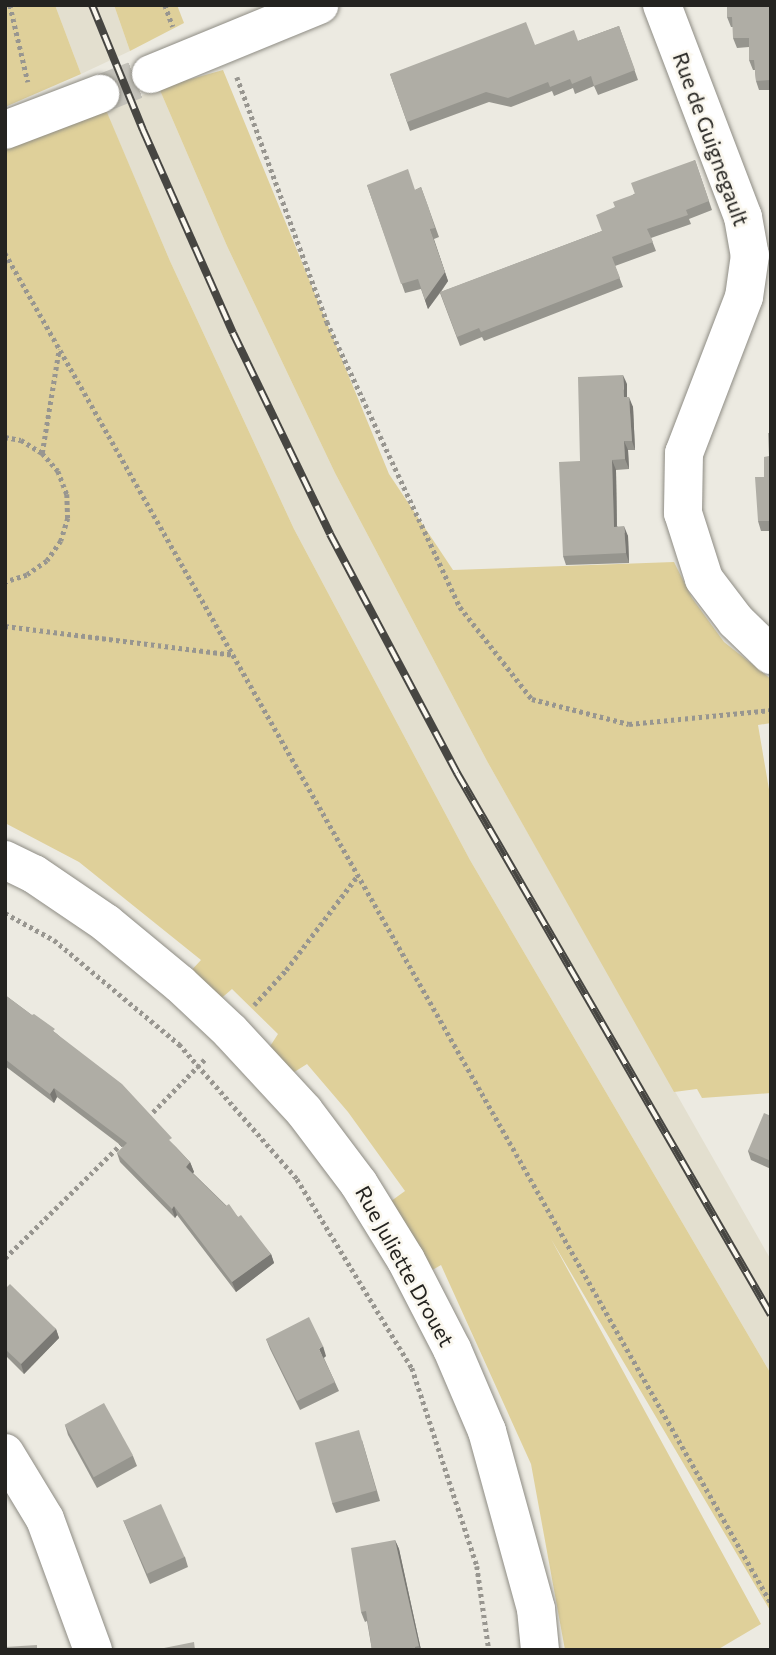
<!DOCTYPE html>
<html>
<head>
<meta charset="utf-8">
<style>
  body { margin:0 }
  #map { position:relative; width:776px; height:1655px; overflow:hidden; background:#eceae1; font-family:Commissioner,sans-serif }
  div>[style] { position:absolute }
  .built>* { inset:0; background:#e3dfcf }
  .green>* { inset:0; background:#dfd09a }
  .street-tunnel>* { height:38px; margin-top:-19px; transform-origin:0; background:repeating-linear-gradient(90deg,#c4c2ba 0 38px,transparent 0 57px) }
  .path>* { height:4.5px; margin-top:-2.25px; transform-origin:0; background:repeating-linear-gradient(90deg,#989690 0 3.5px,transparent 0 7px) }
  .roads { filter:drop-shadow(0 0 2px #8e8c84) drop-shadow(0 0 2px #8e8c84) }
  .street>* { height:38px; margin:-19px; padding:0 19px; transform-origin:19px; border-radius:19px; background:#fff }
  .rail>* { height:8px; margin-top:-4px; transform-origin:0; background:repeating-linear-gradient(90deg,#faf7ee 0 16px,#474642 0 32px); box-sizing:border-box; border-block:2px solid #474642 }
  .wall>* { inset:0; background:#96958e }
  .shaded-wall>* { inset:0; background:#7a7974 }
  .building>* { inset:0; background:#afada5; transform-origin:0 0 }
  span { translate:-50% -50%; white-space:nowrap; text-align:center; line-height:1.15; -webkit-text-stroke:5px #faf7ee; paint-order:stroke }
  .street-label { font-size:21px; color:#242320 }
  .frame { position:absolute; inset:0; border:7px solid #242320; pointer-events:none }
</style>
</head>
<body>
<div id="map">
  <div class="built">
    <i style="clip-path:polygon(55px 5px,114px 5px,130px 51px,81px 74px)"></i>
    <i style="clip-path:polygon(159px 88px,227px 246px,335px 473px,487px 761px,771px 1260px,771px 1374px,470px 860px,294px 529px,170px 261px,106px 111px)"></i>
  </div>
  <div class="green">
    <i style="clip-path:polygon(5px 5px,55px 5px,81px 74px,5px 107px)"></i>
    <i style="clip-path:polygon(114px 5px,177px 5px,184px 23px,130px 51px)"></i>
    <i style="clip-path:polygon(223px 70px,389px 474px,453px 570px,674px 562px,692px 598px,724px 642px,771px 679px,771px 723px,758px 725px,771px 801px,771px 1093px,702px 1098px,697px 1089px,674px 1092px,487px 761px,335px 473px,227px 246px,159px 88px)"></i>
    <i style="clip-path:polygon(106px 110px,170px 261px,294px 529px,470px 860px,771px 1374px,771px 1612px,551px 1239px,761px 1624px,717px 1650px,565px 1650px,531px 1464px,441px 1265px,429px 1272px,387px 1204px,405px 1191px,348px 1112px,307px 1064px,288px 1076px,267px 1051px,278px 1034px,232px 989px,217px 1002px,187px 975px,201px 960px,79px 862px,5px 823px,5px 147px)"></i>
  </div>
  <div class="street-tunnel">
    <i style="left:100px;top:94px;width:55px;rotate:-21.4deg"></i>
  </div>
  <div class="path">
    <i style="left:10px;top:5px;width:79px;rotate:76.8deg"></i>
    <i style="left:165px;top:5px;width:23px;rotate:70deg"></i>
    <i style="left:237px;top:77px;width:261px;rotate:69.8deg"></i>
    <i style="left:327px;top:322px;width:315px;rotate:65deg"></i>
    <i style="left:460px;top:607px;width:117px;rotate:52deg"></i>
    <i style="left:532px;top:699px;width:100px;rotate:14.5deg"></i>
    <i style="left:629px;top:724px;width:143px;rotate:-5.6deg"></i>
    <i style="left:5px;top:253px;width:1552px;rotate:60.43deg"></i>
    <i style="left:5px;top:437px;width:16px;rotate:11deg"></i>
    <i style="left:21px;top:440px;width:25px;rotate:32deg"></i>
    <i style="left:42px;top:453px;width:24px;rotate:48deg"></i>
    <i style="left:58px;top:471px;width:25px;rotate:69deg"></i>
    <i style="left:67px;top:494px;width:24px;rotate:88deg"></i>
    <i style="left:68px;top:518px;width:24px;rotate:107deg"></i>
    <i style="left:61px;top:541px;width:24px;rotate:125deg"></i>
    <i style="left:47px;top:561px;width:24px;rotate:145deg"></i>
    <i style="left:27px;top:575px;width:23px;rotate:162deg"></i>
    <i style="left:42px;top:453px;width:105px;rotate:-80.7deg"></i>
    <i style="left:5px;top:626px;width:230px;rotate:7.2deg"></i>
    <i style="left:5px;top:913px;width:56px;rotate:28.9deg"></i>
    <i style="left:54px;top:940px;width:163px;rotate:39.8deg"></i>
    <i style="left:179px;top:1044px;width:179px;rotate:48.8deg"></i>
    <i style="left:297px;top:1179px;width:221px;rotate:58.7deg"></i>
    <i style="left:412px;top:1368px;width:208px;rotate:71.8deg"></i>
    <i style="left:477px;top:1566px;width:85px;rotate:81.9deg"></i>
    <i style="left:254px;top:1005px;width:47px;rotate:-47.6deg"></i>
    <i style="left:286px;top:970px;width:119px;rotate:-52.8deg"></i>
    <i style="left:148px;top:1117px;width:83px;rotate:-45.5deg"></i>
    <i style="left:5px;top:1258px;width:164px;rotate:-44.5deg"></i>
  </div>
  <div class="roads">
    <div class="street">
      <i style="left:662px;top:5px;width:227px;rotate:69.1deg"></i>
      <i style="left:743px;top:217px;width:39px;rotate:80deg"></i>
      <i style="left:750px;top:255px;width:42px;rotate:98.1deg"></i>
      <i style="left:744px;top:297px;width:167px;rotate:111deg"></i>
      <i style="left:684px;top:453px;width:60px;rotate:91deg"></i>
      <i style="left:683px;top:513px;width:69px;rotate:72.3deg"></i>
      <i style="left:704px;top:579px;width:53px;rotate:52.7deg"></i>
      <i style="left:736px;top:621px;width:49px;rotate:44.2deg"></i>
      <i style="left:151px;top:74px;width:182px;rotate:-22.3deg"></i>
      <i style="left:5px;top:130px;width:102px;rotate:-20.8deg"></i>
      <i style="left:5px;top:860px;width:32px;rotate:26deg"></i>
      <i style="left:34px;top:874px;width:87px;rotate:34.2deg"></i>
      <i style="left:106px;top:923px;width:96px;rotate:39.5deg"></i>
      <i style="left:180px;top:984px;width:69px;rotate:43.2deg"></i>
      <i style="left:230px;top:1031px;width:109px;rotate:47.2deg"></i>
      <i style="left:304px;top:1111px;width:91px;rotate:53deg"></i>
      <i style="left:359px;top:1184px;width:89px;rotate:58.3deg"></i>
      <i style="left:406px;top:1260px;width:100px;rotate:62.7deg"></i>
      <i style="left:452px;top:1349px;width:89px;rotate:66.9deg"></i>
      <i style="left:487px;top:1431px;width:185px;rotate:74.6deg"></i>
      <i style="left:536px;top:1609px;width:41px;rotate:84.4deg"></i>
      <i style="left:5px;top:1453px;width:77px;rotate:58.8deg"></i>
      <i style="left:45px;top:1519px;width:140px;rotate:69.9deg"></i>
    </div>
  </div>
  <div class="rail">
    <i style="left:92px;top:5px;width:135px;rotate:67.8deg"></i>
    <i style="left:143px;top:130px;width:222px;rotate:66.1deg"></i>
    <i style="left:233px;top:333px;width:223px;rotate:64.2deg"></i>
    <i style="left:330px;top:534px;width:271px;rotate:62deg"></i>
    <i style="left:457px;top:773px;width:626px;rotate:59.91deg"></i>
  </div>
  <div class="wall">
    <i style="clip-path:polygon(771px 5px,770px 90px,759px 90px,756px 81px,755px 70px,753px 70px,749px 60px,749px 47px,737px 48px,733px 38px,733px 27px,731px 27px,727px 17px)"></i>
    <i style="clip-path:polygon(619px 26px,638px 80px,598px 95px,594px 86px,575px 94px,573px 88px,554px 96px,552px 91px,511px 107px,489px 102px,410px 131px,390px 74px,535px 45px,578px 41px)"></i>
    <i style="clip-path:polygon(695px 160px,712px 210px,689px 219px,691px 224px,651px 238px,656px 251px,615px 266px,623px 287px,484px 341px,482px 337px,460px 346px,440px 293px,428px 309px,421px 289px,405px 293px,367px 185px,415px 190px,421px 187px,439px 237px,434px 239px,448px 281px,441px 292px,602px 231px,615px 207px,634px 194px)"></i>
    <i style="clip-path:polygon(627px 384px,627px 397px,633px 407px,635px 450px,628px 450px,629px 469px,616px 470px,617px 526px,628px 536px,629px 563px,566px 565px,563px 556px,580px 461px)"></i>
    <i style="clip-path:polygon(771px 433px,771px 531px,761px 531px,758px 521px,764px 477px,769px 456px)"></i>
    <i style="clip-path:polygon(5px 995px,57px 1034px,176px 1147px,190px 1162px,194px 1172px,193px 1173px,238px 1217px,271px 1254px,274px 1263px,236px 1292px,177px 1215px,175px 1218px,120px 1162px,117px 1153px,123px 1147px,57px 1097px,54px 1103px,5px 1066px)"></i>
    <i style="clip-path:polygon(771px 1116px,771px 1169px,751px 1160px,748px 1151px)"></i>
    <i style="clip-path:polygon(5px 1289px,56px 1329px,59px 1338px,24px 1374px,5px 1355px)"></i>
    <i style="clip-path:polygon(266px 1339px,326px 1356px,324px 1358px,339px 1391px,300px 1410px,270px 1349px)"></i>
    <i style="clip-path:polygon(65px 1425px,133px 1456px,137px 1466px,97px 1488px,68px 1435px)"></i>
    <i style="clip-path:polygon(362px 1440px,380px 1501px,336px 1513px,332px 1503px)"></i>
    <i style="clip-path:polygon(123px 1520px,185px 1557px,188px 1567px,150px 1584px)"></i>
    <i style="clip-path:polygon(395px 1540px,399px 1549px,421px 1650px,372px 1650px,367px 1621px,365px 1622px,361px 1612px)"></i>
  </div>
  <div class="shaded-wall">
    <i style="clip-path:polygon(430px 229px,448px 281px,428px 309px,425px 300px)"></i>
    <i style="clip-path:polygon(623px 375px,627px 384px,627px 407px,624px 397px)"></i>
    <i style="clip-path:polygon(629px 397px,633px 407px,635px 450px,632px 441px)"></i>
    <i style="clip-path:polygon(624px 441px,628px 450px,629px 469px,625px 459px)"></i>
    <i style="clip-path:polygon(612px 460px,616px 470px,617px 536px,614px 527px)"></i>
    <i style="clip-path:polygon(624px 526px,628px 536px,629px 563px,626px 553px)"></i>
    <i style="clip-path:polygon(54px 1088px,57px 1097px,54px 1103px,50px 1094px)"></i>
    <i style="clip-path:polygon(190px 1162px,194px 1172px,190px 1176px,186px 1167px)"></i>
    <i style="clip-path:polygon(174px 1206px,177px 1215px,175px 1218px,172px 1209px)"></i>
    <i style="clip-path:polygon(271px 1254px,274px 1263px,236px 1292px,232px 1282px)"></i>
    <i style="clip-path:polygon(56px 1329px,59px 1338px,24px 1374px,21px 1364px)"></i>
    <i style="clip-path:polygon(323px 1346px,326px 1356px,323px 1358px,319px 1349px)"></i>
    <i style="clip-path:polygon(395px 1540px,399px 1549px,421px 1650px,419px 1646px)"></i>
  </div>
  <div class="building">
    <i style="clip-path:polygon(727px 5px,771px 5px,771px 102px,770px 80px,756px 81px,754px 60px,749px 60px,749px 38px,733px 38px,732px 17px,727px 17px)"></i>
    <i style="clip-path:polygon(526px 22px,535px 45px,574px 30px,578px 41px,619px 26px,635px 70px,594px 86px,591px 76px,572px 84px,570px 79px,550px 87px,548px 82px,508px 98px,486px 92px,407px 122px,390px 74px)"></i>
    <i style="clip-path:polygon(695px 160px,709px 201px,686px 210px,688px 215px,647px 229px,653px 242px,612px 257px,620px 278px,481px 332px,479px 328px,457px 337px,440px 292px,602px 231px,596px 215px,615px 207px,613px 202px,635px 194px,631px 183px)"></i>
    <i style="clip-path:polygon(408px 169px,415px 190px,421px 187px,428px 206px,435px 228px,430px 229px,445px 272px,425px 300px,418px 279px,401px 284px,367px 185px)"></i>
    <i style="clip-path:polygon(623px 375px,624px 397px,629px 397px,632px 441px,624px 441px,625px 459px,612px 460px,614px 527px,624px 526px,626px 553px,563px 556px,559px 462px,580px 461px,578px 377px)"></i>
    <i style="clip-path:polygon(768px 433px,771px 433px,771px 521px,758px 521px,755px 477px,764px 477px,764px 457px,769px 456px)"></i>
    <i style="clip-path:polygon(5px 995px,32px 1015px,34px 1014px,55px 1029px,53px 1031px,122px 1084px,172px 1138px,169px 1140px,190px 1162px,186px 1167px,226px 1206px,229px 1204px,238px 1217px,241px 1215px,271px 1254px,232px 1282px,174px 1206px,172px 1209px,117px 1153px,127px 1143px,54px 1088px,50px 1094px,5px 1059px)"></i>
    <i style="clip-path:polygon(764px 1113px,771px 1116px,771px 1161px,748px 1151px)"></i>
    <i style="clip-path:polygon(10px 1284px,56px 1329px,21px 1364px,5px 1349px,5px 1289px)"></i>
    <i style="clip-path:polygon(309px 1317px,323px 1346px,319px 1349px,335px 1382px,297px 1401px,266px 1339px)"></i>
    <i style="left:104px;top:1403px;width:60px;height:45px;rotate:61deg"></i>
    <i style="left:359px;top:1430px;width:63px;height:46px;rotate:74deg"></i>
    <i style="left:161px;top:1504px;width:58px;height:41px;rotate:66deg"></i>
    <i style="clip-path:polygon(395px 1540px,419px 1646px,415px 1647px,415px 1650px,372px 1650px,366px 1611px,361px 1612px,351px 1548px)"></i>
    <i style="clip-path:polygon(194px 1642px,195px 1650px,154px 1650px)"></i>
    <i style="clip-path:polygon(37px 1645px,37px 1650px,5px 1650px,5px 1647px)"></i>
  </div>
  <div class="street-label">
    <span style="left:711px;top:139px;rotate:70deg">Rue de Guignegault</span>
    <span style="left:405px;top:1266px;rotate:61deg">Rue Juliette Drouet</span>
  </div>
  <div class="frame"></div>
</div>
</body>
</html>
